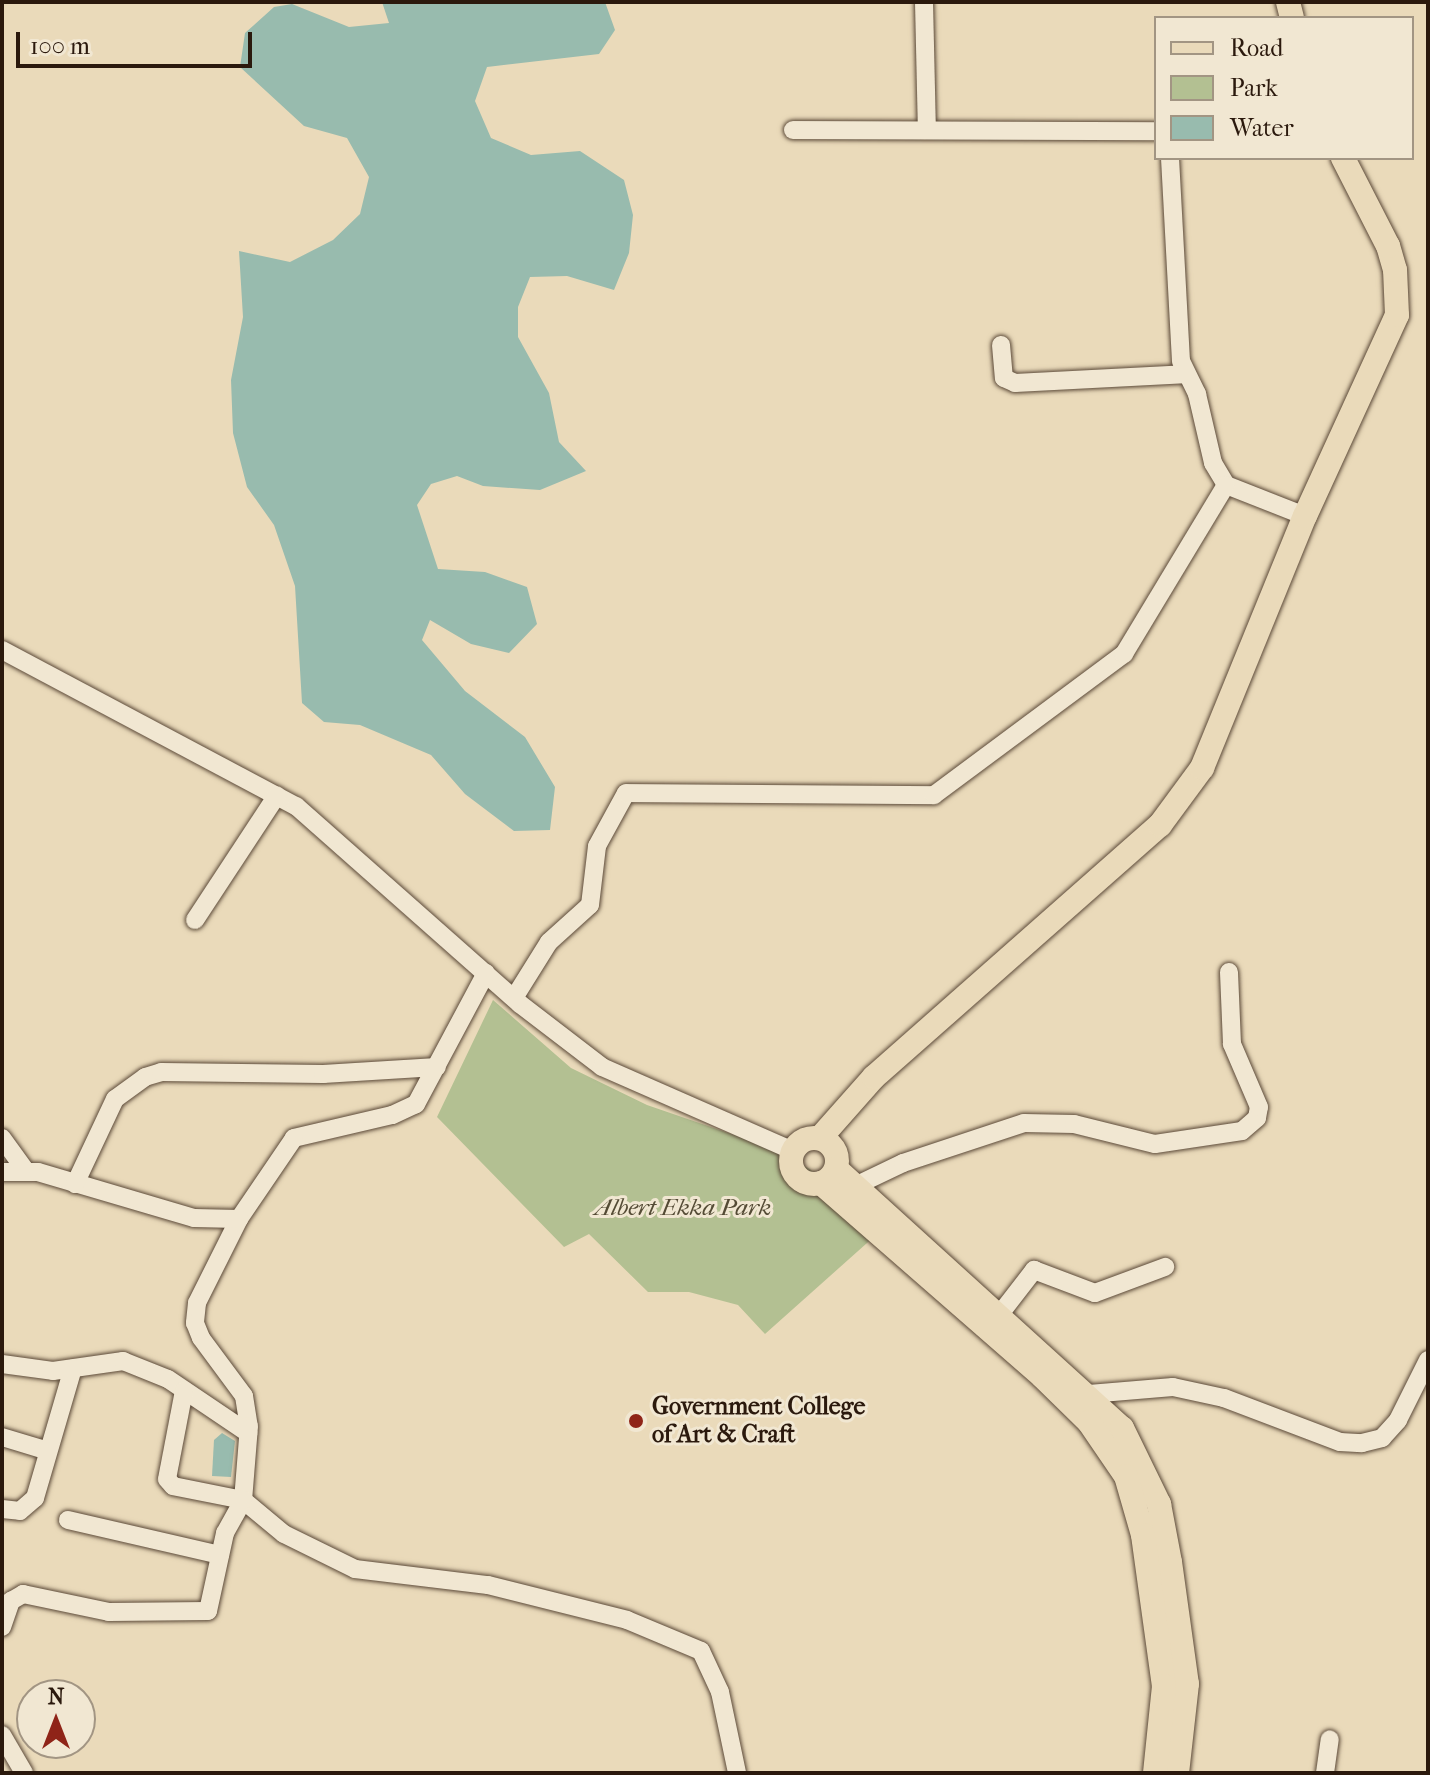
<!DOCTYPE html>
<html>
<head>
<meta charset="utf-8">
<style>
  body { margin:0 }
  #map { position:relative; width:1430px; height:1775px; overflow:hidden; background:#eadaba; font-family:"IM FELL French Canon",serif }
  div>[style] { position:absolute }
  .green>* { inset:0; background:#b3c092 }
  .water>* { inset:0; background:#98bbae }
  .roads { filter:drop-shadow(0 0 2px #5b4938) drop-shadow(0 0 2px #5b4938) }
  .minor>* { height:18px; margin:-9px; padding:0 9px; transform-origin:9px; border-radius:9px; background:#f1e7d2 }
  .major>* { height:24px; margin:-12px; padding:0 12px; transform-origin:12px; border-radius:12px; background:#eadaba }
  .major>.ring { margin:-12px; padding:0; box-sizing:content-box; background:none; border:24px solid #eadaba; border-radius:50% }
  .dots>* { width:22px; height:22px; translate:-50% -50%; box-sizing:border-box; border:4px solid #f1e7d2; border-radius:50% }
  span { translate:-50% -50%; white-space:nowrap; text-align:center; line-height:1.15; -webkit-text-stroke:6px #f1e7d2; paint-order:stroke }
  .park-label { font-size:24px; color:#544b35; font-style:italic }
  .poi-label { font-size:24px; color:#2b190d; font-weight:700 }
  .left { translate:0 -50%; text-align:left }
  .frame { position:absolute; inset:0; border:4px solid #2b190d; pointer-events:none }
  .legend { position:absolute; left:1154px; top:16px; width:260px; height:144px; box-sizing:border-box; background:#f1e7d2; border:2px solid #a29583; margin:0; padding:10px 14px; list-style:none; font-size:24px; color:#2b190d }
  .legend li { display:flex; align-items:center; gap:16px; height:40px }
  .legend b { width:40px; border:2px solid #a29583 }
  .north { position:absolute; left:16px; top:1679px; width:80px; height:80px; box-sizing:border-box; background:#f1e7d2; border:2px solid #a29583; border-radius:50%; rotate:0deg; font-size:22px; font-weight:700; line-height:32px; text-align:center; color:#2b190d }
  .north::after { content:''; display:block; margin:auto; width:28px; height:36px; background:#8f2418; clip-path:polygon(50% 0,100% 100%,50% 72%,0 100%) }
  .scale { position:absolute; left:16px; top:32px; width:236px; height:36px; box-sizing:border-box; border:4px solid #2b190d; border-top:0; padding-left:10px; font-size:24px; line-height:28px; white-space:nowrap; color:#2b190d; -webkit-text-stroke:6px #f1e7d2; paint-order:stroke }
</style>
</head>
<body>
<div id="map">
  <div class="green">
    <i style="clip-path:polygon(493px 1000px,571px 1068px,647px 1105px,769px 1147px,810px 1169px,876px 1235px,765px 1334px,738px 1305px,689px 1292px,648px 1292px,589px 1234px,564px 1247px,437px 1117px)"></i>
  </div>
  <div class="water">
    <i style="clip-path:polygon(382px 2px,605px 2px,615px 30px,599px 54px,487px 67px,475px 101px,491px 138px,531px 155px,580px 151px,624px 180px,633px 215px,629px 253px,614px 290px,567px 276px,530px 277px,518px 307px,518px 337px,549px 393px,559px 442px,586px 471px,540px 490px,483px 486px,457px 476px,431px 484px,417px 505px,438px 569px,485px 572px,527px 587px,537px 624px,509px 653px,471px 644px,430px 620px,422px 640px,465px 691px,525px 737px,555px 787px,550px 830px,514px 831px,465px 794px,431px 755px,360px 725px,324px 722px,302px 703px,295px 586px,274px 525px,247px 487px,233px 433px,231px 380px,243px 317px,239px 251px,290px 262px,333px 240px,360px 214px,369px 177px,347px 138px,304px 126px,240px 67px,245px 33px,274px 7px,292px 4px,349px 27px,389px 23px)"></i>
    <i style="clip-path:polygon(222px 1433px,235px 1441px,231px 1477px,212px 1476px,214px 1440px)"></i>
  </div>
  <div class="roads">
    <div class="minor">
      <i style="left:924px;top:2px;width:128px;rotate:88.7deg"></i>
      <i style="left:793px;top:130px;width:363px;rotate:0.2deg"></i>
      <i style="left:1170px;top:158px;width:203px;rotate:86.9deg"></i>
      <i style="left:1181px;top:361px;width:37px;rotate:64deg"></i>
      <i style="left:1197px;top:394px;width:71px;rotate:76.9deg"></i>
      <i style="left:1213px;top:463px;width:26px;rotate:59deg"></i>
      <i style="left:1226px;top:485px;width:85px;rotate:21.4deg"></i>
      <i style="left:1001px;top:345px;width:33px;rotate:85deg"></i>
      <i style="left:1004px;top:378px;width:12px;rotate:24deg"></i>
      <i style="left:1015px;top:383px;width:169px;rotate:-3deg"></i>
      <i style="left:2px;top:650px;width:333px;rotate:28deg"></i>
      <i style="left:296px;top:806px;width:299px;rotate:41.5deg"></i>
      <i style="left:520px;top:1004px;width:103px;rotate:37.5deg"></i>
      <i style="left:602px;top:1067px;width:209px;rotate:23.7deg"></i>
      <i style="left:195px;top:920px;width:149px;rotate:-56.7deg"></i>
      <i style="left:486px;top:973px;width:149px;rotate:118.1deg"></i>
      <i style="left:416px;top:1104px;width:26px;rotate:155deg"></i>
      <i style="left:392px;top:1115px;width:101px;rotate:166.8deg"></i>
      <i style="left:294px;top:1138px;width:98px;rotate:124.2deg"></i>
      <i style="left:239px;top:1219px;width:94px;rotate:116.6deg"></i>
      <i style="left:197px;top:1303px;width:20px;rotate:96deg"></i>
      <i style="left:195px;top:1323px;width:16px;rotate:68deg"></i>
      <i style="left:201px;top:1338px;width:72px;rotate:53.4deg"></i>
      <i style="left:244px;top:1396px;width:30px;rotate:81deg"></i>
      <i style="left:249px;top:1426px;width:74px;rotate:94.6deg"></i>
      <i style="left:243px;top:1500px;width:53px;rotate:39.7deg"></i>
      <i style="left:284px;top:1534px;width:79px;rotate:26.2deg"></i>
      <i style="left:355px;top:1569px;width:134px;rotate:6.9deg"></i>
      <i style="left:488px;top:1585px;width:143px;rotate:14.1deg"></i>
      <i style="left:627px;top:1620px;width:80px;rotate:22.7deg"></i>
      <i style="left:701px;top:1651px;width:45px;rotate:65.1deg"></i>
      <i style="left:720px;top:1692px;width:83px;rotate:78.1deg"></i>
      <i style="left:514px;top:998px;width:66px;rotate:-58deg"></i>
      <i style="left:549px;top:942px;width:55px;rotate:-42.1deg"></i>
      <i style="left:590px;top:905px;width:59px;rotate:-83.2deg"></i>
      <i style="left:597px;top:846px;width:60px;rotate:-61.3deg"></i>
      <i style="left:626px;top:793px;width:308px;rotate:0.4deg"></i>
      <i style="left:934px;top:795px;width:237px;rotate:-36.6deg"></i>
      <i style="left:1124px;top:654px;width:197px;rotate:-58.9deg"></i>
      <i style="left:2px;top:1138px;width:41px;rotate:54deg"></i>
      <i style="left:2px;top:1172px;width:36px"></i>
      <i style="left:38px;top:1172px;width:163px;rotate:16.4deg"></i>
      <i style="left:194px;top:1218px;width:45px;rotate:1.3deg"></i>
      <i style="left:75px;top:1184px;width:94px;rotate:-64.8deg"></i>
      <i style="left:115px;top:1099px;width:37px;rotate:-36deg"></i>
      <i style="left:145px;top:1077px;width:17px;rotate:-17deg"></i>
      <i style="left:161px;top:1072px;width:162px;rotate:0.7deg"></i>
      <i style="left:323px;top:1074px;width:114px;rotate:-3.5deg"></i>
      <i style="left:855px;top:1186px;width:53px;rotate:-25.6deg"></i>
      <i style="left:903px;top:1163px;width:127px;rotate:-18.3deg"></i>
      <i style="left:1024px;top:1123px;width:50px;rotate:1.1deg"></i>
      <i style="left:1074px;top:1124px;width:83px;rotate:13.9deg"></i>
      <i style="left:1155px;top:1144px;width:88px;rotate:-8.5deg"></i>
      <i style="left:1242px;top:1131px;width:20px;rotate:-41deg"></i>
      <i style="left:1257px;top:1118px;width:11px;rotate:-80deg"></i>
      <i style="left:1259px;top:1107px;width:69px;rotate:-113.2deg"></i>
      <i style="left:1232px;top:1044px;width:72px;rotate:-92.4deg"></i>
      <i style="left:1000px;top:1314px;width:56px;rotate:-52.3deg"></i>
      <i style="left:1034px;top:1270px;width:65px;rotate:20.7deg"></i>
      <i style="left:1095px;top:1293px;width:75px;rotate:-20.4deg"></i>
      <i style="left:2px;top:1364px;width:51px;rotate:7.8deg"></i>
      <i style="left:53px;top:1371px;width:71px;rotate:-8.1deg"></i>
      <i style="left:123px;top:1361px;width:48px;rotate:21.8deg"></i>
      <i style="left:168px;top:1379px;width:97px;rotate:34deg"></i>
      <i style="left:1089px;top:1394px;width:84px;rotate:-4.8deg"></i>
      <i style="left:1173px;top:1387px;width:52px;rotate:12.2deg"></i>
      <i style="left:1224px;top:1398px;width:124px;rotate:20.8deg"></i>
      <i style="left:1340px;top:1442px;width:22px;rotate:3deg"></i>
      <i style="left:1362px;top:1443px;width:21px;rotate:-14deg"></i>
      <i style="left:1382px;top:1438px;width:24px;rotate:-48deg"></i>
      <i style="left:1398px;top:1420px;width:67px;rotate:-63.4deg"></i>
      <i style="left:2px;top:1437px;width:48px;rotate:16.9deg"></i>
      <i style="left:2px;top:1509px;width:18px;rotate:6deg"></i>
      <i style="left:20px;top:1511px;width:20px;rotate:-41deg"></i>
      <i style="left:35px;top:1498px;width:135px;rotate:-73.7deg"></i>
      <i style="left:68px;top:1520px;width:156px;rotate:13deg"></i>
      <i style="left:2px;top:1627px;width:28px;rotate:-71deg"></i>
      <i style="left:11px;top:1601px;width:14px;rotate:-30deg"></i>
      <i style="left:23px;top:1594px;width:88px;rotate:11.8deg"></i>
      <i style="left:109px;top:1612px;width:99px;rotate:-0.6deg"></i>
      <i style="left:208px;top:1611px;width:80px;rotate:-77.7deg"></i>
      <i style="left:225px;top:1533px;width:38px;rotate:-61deg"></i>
      <i style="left:243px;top:1500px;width:71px;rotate:-168.7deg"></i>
      <i style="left:173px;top:1486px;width:9px;rotate:-131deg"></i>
      <i style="left:167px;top:1479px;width:90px;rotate:-79.1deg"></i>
      <i style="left:2px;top:1735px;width:44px;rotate:59.9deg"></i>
      <i style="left:1325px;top:1773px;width:34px;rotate:-82deg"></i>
    </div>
    <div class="major">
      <i style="left:1288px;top:2px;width:16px;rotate:76deg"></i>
      <i class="ring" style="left:791px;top:1138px;width:22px;height:22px"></i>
      <i style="left:820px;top:1138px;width:81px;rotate:-48.5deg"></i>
      <i style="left:874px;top:1077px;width:381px;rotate:-41.4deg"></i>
      <i style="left:1160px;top:825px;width:71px;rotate:-53.6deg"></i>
      <i style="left:1202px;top:768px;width:272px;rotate:-67.8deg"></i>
      <i style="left:1305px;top:516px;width:221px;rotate:-65.4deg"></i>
      <i style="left:1397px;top:315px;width:45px;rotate:-92.5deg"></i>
      <i style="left:1395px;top:270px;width:25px;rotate:-106deg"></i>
      <i style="left:1388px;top:246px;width:99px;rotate:-117.1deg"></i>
      <i style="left:836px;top:1169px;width:386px;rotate:42.2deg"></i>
      <i style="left:1122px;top:1428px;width:85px;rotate:64deg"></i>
      <i style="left:1159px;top:1504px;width:59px;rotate:79.3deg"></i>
      <i style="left:1170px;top:1562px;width:123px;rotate:82.1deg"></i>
      <i style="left:1187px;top:1684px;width:90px;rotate:96.4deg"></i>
      <i style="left:821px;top:1183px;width:295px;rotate:41.1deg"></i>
      <i style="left:1043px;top:1377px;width:64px;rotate:44.4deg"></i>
      <i style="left:1089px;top:1422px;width:65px;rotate:55.6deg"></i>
      <i style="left:1126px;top:1476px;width:61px;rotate:73.9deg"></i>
      <i style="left:1143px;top:1535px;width:152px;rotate:82.1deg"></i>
      <i style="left:1164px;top:1686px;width:87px;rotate:95.9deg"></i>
    </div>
  </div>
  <div class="dots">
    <i style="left:636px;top:1421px;background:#8f2418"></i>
  </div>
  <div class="park-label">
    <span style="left:683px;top:1208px">Albert Ekka Park</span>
  </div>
  <div class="poi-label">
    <span class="left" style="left:652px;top:1421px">Government College<br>of Art &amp; Craft</span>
  </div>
  <div class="frame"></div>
  <ul class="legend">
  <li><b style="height:10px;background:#eadaba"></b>Road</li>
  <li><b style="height:22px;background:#b3c092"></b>Park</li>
  <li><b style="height:22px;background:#98bbae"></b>Water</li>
  </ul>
  <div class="north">N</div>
  <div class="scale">100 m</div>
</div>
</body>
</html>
